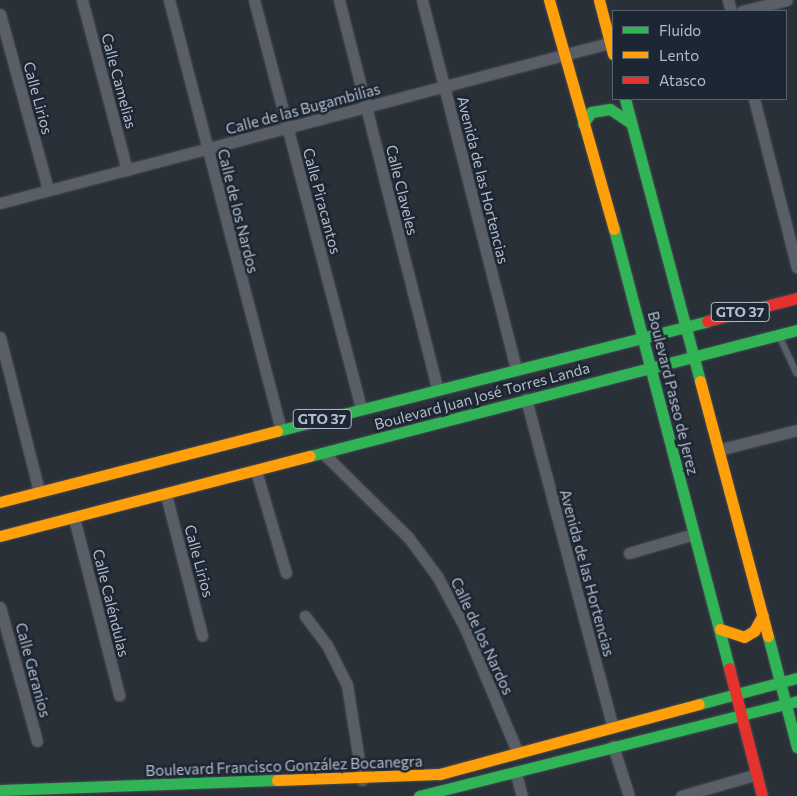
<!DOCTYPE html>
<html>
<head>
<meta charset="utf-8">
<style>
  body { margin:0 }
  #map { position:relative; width:797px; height:796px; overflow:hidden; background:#2a3038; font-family:Commissioner,sans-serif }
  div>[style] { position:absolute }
  .roads { filter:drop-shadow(0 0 1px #484c53) drop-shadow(0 0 1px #484c53) }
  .lane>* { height:5.5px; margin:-2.75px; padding:0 2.75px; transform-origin:2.75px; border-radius:2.75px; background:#5a5e66 }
  .street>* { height:11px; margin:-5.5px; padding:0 5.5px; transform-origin:5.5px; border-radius:5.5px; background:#5a5e66 }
  .fast>* { height:11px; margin:-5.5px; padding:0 5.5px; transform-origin:5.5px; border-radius:5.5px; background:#30b455 }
  .slow>* { height:11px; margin:-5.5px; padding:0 5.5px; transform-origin:5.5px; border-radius:5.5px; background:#ff9f0a }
  .jam>* { height:11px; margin:-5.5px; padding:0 5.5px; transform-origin:5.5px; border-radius:5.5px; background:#e5322d }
  span { translate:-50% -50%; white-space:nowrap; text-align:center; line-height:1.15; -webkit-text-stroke:5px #1d2633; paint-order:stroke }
  .shield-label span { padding:1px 4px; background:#1d2633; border:1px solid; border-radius:4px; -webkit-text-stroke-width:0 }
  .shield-label { font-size:14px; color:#b4bcc9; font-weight:700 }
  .street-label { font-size:15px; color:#b4bcc9 }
  .legend { position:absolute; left:612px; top:10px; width:175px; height:90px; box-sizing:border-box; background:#1d2633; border:1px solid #59626f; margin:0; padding:6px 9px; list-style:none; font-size:15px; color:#b4bcc9 }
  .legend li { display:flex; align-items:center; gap:10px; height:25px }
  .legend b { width:25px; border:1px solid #59626f }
</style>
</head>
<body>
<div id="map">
  <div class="roads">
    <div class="lane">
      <i style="left:780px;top:337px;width:40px;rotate:65deg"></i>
    </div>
    <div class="street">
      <i style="left:82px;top:0;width:176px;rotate:75.2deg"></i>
      <i style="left:169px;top:0;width:443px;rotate:75.4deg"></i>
      <i style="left:254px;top:0;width:423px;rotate:75.3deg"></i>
      <i style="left:339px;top:0;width:400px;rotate:75.8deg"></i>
      <i style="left:422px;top:0;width:380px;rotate:75.7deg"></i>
      <i style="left:728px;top:0;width:11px;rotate:75deg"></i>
      <i style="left:742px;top:11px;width:46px;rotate:-13.7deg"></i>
      <i style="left:0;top:14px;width:182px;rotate:74.7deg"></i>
      <i style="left:754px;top:99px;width:174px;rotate:75.7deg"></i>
      <i style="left:0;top:203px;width:634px;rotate:-14.72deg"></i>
      <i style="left:0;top:337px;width:159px;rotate:75.8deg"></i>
      <i style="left:526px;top:399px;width:337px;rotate:75.2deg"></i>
      <i style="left:718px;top:450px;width:81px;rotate:-14.2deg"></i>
      <i style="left:324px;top:454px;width:118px;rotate:44.7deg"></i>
      <i style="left:408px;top:537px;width:49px;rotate:53.4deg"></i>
      <i style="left:437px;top:576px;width:59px;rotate:61.7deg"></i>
      <i style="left:465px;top:628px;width:134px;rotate:67.1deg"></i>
      <i style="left:256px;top:471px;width:106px;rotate:73.6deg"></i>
      <i style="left:166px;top:495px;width:145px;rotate:75.6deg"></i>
      <i style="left:74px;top:518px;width:183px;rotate:75.7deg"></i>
      <i style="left:629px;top:553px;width:68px;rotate:-16.3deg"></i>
      <i style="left:0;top:607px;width:139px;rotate:74.6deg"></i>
      <i style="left:305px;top:616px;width:36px;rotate:53deg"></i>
      <i style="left:327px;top:645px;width:45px;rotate:63.4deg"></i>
      <i style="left:347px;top:685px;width:96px;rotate:81deg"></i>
      <i style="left:613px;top:746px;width:52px;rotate:72.3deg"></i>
      <i style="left:516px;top:774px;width:23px;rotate:75deg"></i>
      <i style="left:681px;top:796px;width:79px;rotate:-16.1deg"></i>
    </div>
    <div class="fast">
      <i style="left:625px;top:99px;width:292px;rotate:75.1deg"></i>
      <i style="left:583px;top:124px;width:14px;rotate:-56deg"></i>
      <i style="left:591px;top:112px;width:19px;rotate:-9deg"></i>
      <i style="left:610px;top:109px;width:25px;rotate:34deg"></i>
      <i style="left:614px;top:229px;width:454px;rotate:75.3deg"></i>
      <i style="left:277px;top:431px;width:444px;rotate:-14.3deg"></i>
      <i style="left:310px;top:456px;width:503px;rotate:-14.51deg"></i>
      <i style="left:768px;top:636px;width:115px;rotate:75.4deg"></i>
      <i style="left:699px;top:704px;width:101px;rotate:-14.9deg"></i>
      <i style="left:0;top:790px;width:277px;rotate:-2.1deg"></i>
      <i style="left:419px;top:796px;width:390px;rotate:-14.1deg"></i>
    </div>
    <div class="slow">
      <i style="left:549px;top:0;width:238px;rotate:74.2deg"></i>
      <i style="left:599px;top:0;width:56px;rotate:75.5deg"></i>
      <i style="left:700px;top:381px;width:264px;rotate:75.1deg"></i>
      <i style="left:0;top:502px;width:286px;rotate:-14.4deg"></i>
      <i style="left:0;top:536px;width:320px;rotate:-14.5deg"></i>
      <i style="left:720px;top:629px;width:25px;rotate:18deg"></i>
      <i style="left:744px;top:637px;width:12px;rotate:-31deg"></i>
      <i style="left:754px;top:631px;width:18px;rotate:-61deg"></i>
      <i style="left:277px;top:780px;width:163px;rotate:-2.1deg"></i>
      <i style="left:440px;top:774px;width:268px;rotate:-15.1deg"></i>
    </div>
    <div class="jam">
      <i style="left:707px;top:321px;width:93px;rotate:-14.3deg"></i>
      <i style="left:729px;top:668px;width:132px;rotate:75.5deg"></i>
    </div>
  </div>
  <div class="shield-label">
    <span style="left:740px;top:312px">GTO 37</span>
    <span style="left:322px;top:419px">GTO 37</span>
  </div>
  <div class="street-label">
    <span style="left:119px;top:81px;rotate:75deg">Calle Camelias</span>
    <span style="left:38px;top:98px;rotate:75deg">Calle Lirios</span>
    <span style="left:303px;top:109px;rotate:-15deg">Calle de las Bugambilias</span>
    <span style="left:483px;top:180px;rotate:76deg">Avenida de las Hortencias</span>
    <span style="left:402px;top:190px;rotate:76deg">Calle Claveles</span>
    <span style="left:322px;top:201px;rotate:75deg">Calle Piracantos</span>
    <span style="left:238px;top:211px;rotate:76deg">Calle de los Nardos</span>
    <span style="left:673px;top:393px;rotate:76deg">Boulevard Paseo de Jerez</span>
    <span style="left:482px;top:396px;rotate:-15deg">Boulevard Juan José Torres Landa</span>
    <span style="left:199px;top:561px;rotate:75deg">Calle Lirios</span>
    <span style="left:587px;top:573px;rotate:75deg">Avenida de las Hortencias</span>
    <span style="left:111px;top:603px;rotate:76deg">Calle Caléndulas</span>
    <span style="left:482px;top:636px;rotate:65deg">Calle de los Nardos</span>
    <span style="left:33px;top:670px;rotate:75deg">Calle Geranios</span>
    <span style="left:284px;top:766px;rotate:-2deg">Boulevard Francisco González Bocanegra</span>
  </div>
  <ul class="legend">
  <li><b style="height:6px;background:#30b455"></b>Fluido</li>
  <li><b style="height:6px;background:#ff9f0a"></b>Lento</li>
  <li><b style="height:6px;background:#e5322d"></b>Atasco</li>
  </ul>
</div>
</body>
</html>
